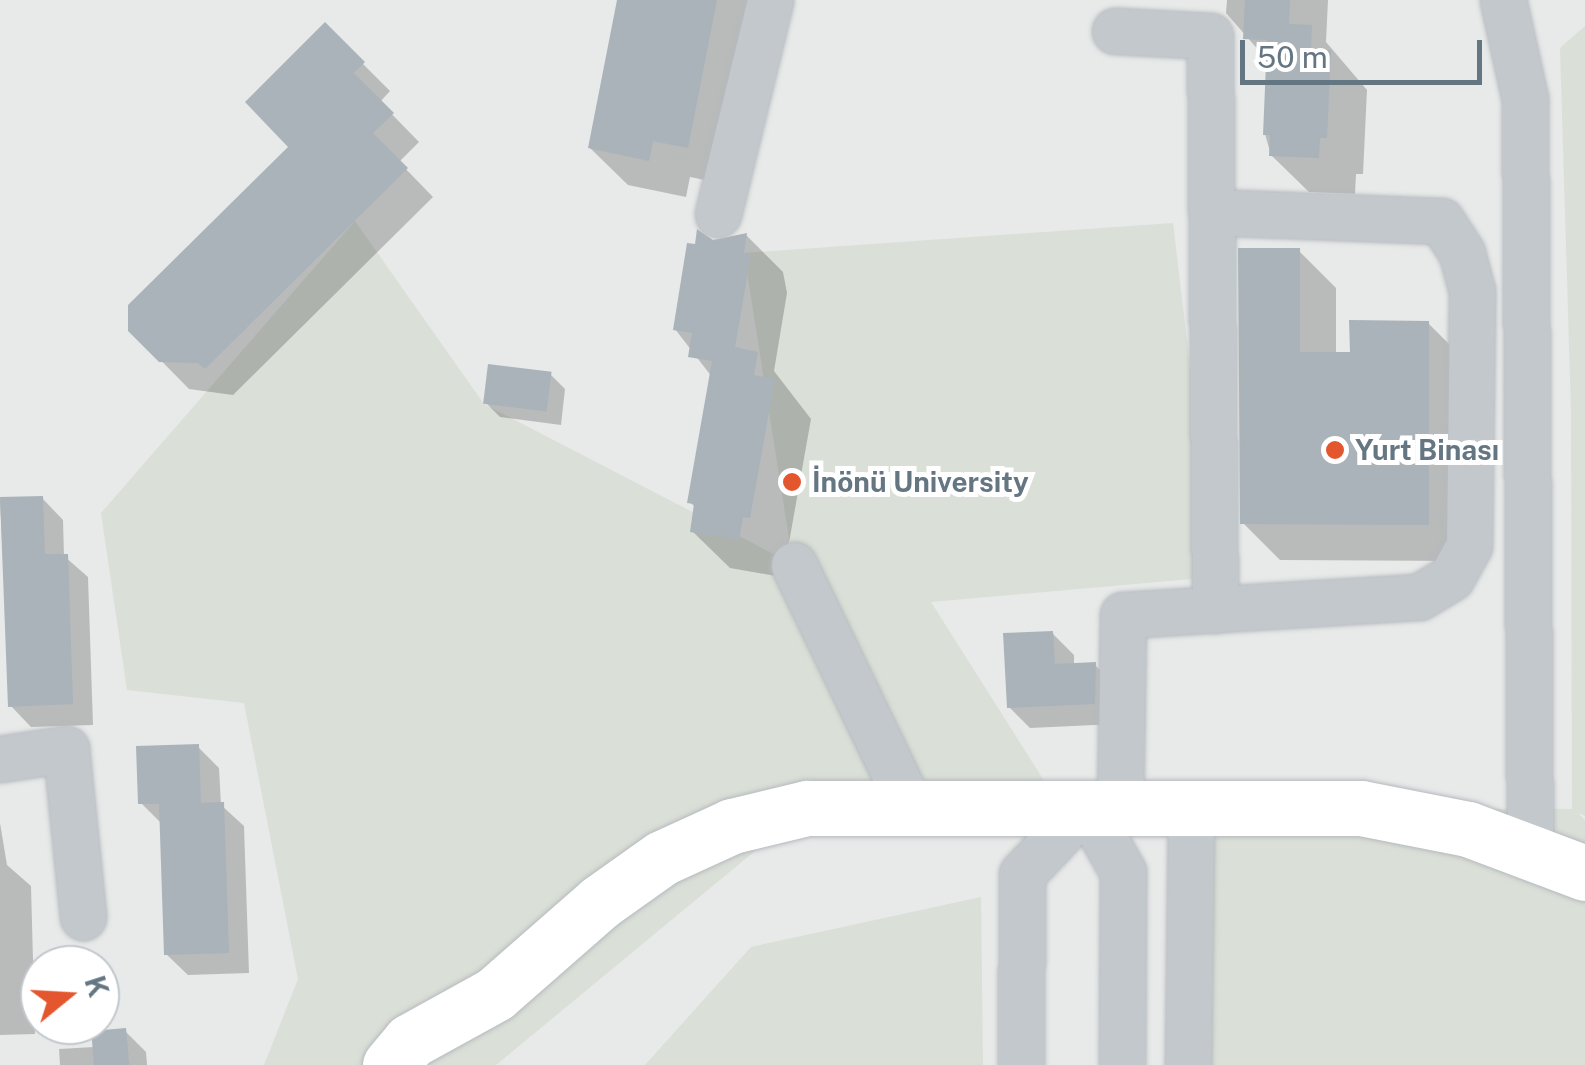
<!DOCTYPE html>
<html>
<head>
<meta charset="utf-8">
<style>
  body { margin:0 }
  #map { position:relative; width:1585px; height:1065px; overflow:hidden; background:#fafaf8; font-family:"Public Sans",sans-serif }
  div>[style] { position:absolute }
  .built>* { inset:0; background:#e8e9e9 }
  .green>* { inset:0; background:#dadfd7 }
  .shadow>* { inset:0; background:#0003 }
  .building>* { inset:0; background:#aab3b9; transform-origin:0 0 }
  .roads { filter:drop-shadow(0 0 2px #b5babe) drop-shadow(0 0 2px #b5babe) }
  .minor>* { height:45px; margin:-22.5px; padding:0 22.5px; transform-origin:22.5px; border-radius:22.5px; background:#c3c8cc }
  .major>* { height:55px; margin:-27.5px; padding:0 27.5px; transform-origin:27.5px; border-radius:27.5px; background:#fff }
  .dots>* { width:28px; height:28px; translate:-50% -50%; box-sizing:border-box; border:5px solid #fff; border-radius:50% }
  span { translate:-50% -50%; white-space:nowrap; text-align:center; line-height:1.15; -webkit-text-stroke:10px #fff; paint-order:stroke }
  .poi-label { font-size:28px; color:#657683; font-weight:700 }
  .left { translate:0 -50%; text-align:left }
  .north { position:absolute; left:20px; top:945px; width:100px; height:100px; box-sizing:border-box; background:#fff; border:2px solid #c1c8cd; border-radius:50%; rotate:72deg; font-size:28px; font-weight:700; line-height:40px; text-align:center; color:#657683 }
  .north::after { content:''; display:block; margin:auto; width:35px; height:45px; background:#e4572e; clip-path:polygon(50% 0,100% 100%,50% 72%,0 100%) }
  .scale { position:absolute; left:1240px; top:40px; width:242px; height:45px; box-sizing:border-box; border:5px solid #657683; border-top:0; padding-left:12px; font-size:30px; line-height:35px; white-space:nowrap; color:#657683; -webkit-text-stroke:8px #fff; paint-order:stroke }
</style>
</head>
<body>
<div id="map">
  <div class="built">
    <i style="clip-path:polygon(evenodd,0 0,1585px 0,1585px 1065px,0 1065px,0 0,40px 965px,100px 965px,100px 1025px,40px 1025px,40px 965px)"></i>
  </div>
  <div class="green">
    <i style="clip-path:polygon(1585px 26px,1585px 816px,1578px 813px,1585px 820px,1585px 1065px,1203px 1065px,1191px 808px,1572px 809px,1571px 410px,1560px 48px)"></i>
    <i style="clip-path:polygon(355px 221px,484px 404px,793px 564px,744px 253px,1173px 223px,1215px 577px,931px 602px,1060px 806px,807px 808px,496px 1065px,264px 1065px,298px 979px,244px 703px,127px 690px,101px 513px)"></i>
    <i style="clip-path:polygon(981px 897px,983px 1065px,645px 1065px,751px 947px)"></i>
  </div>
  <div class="shadow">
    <i style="clip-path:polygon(619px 0,761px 0,725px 184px,690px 177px,686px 197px,628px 185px,590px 148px)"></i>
    <i style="clip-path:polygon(1227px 0,1328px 0,1326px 42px,1367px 90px,1363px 174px,1356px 174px,1355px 194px,1309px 192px,1271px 155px,1265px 134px,1268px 61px,1226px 13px)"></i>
    <i style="clip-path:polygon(325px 26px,390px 91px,380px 102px,419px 142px,399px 162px,433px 197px,233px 395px,189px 389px,131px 330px,292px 147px)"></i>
    <i style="clip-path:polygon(746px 235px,783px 272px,787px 293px,774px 371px,811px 419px,787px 554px,776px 576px,730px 568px,692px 531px,696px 508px,690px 502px,712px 377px,675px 329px,712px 242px)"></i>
    <i style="clip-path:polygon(1299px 251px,1336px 288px,1336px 355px,1352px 355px,1428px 323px,1465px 360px,1465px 561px,1280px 560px,1243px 523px)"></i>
    <i style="clip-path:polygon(551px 375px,565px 389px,561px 425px,500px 417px,486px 403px)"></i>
    <i style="clip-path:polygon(42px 498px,63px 520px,64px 556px,88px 577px,93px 725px,31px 727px,10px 705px,0 500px)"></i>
    <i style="clip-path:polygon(1052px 633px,1074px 655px,1074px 666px,1095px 665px,1116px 686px,1116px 724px,1030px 728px,1009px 707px)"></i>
    <i style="clip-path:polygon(198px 747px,219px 768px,221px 805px,244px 826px,249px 973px,188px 975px,166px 954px,163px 825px,141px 803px)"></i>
    <i style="clip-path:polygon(0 823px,7px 865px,31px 886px,35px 1034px,0 1035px)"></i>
    <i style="clip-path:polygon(125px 1031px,146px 1052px,147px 1065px,60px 1065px,59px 1049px,94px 1047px)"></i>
  </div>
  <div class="building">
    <i style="clip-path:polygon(617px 0,717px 0,688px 148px,653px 141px,649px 161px,588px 148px)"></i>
    <i style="clip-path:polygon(1245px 0,1290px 0,1289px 24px,1312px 25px,1311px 49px,1331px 50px,1327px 138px,1320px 138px,1319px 158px,1269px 156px,1270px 135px,1263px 135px,1267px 40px,1243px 39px)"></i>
    <i style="clip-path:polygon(325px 22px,365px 62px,354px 73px,394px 113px,373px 133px,408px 168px,205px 369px,198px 363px,159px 362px,128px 331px,128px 305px,288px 147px,245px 102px)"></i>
    <i style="clip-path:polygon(697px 229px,713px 240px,747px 233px,744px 253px,751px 254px,735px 347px,758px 352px,754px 375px,775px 379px,750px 518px,743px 517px,739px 540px,690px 532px,694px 504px,687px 503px,712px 361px,688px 357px,692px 333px,673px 330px,687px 243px,695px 244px)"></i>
    <i style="clip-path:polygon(1238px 248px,1300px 248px,1300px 352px,1350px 352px,1349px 320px,1429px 321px,1429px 525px,1240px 524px)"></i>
    <i style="left:488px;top:364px;width:64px;height:40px;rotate:7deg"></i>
    <i style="clip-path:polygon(43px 496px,45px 554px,68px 554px,73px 704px,8px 707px,0 497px)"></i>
    <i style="clip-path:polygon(1053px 631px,1055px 664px,1096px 662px,1095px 704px,1007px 708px,1003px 633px)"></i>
    <i style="clip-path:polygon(199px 744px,201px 803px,224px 802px,229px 953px,164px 955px,159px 804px,138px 804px,136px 746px)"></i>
    <i style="left:126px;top:1028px;width:37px;height:35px;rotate:85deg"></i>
  </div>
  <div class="roads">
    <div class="minor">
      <i style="left:1503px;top:0;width:101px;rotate:77.5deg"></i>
      <i style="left:1525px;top:99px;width:750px;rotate:89.62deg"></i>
      <i style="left:1115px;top:31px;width:95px;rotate:3deg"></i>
      <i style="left:1210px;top:36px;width:574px;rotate:89.5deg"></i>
      <i style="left:718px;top:214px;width:220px;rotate:-76.3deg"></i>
      <i style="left:794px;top:565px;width:265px;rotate:64.3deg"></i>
      <i style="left:0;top:759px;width:67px;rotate:-8.6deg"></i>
      <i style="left:66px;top:749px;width:169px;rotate:84.2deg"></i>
      <i style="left:1120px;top:807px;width:192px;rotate:-89.1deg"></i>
      <i style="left:1123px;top:615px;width:297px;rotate:-3.5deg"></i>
      <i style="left:1419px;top:597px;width:37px;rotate:-31deg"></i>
      <i style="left:1451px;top:578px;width:37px;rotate:-61deg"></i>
      <i style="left:1469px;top:546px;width:255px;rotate:-89.3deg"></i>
      <i style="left:1472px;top:291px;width:39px;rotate:-105deg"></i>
      <i style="left:1462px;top:253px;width:38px;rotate:-123deg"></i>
      <i style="left:1441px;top:221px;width:230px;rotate:-177.8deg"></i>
      <i style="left:1021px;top:1065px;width:191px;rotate:-89.7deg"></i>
      <i style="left:1022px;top:874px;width:93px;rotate:-46.7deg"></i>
      <i style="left:1086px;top:806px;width:76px;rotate:60.7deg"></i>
      <i style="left:1123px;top:872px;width:193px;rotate:90.3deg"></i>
      <i style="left:1188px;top:1065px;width:257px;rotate:-89.3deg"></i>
    </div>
    <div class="major">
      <i style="left:390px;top:1065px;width:31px;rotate:-50deg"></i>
      <i style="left:410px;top:1041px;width:97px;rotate:-28.9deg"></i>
      <i style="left:495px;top:994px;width:140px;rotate:-41.2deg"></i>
      <i style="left:600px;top:902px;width:76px;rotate:-35.4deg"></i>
      <i style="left:662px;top:858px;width:77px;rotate:-24.6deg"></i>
      <i style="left:732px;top:826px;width:77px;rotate:-13.5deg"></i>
      <i style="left:807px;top:808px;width:554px"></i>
      <i style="left:1361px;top:808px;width:109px;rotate:11.1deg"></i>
      <i style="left:1468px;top:829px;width:125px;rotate:20.6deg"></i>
    </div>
  </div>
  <div class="dots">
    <i style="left:1335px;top:450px;background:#e4572e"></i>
    <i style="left:792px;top:482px;background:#e4572e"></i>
  </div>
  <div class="poi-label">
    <span class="left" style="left:1355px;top:450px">Yurt Binası</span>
    <span class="left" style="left:812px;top:482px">İnönü University</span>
  </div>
  <div class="north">K</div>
  <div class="scale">50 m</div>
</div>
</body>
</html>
